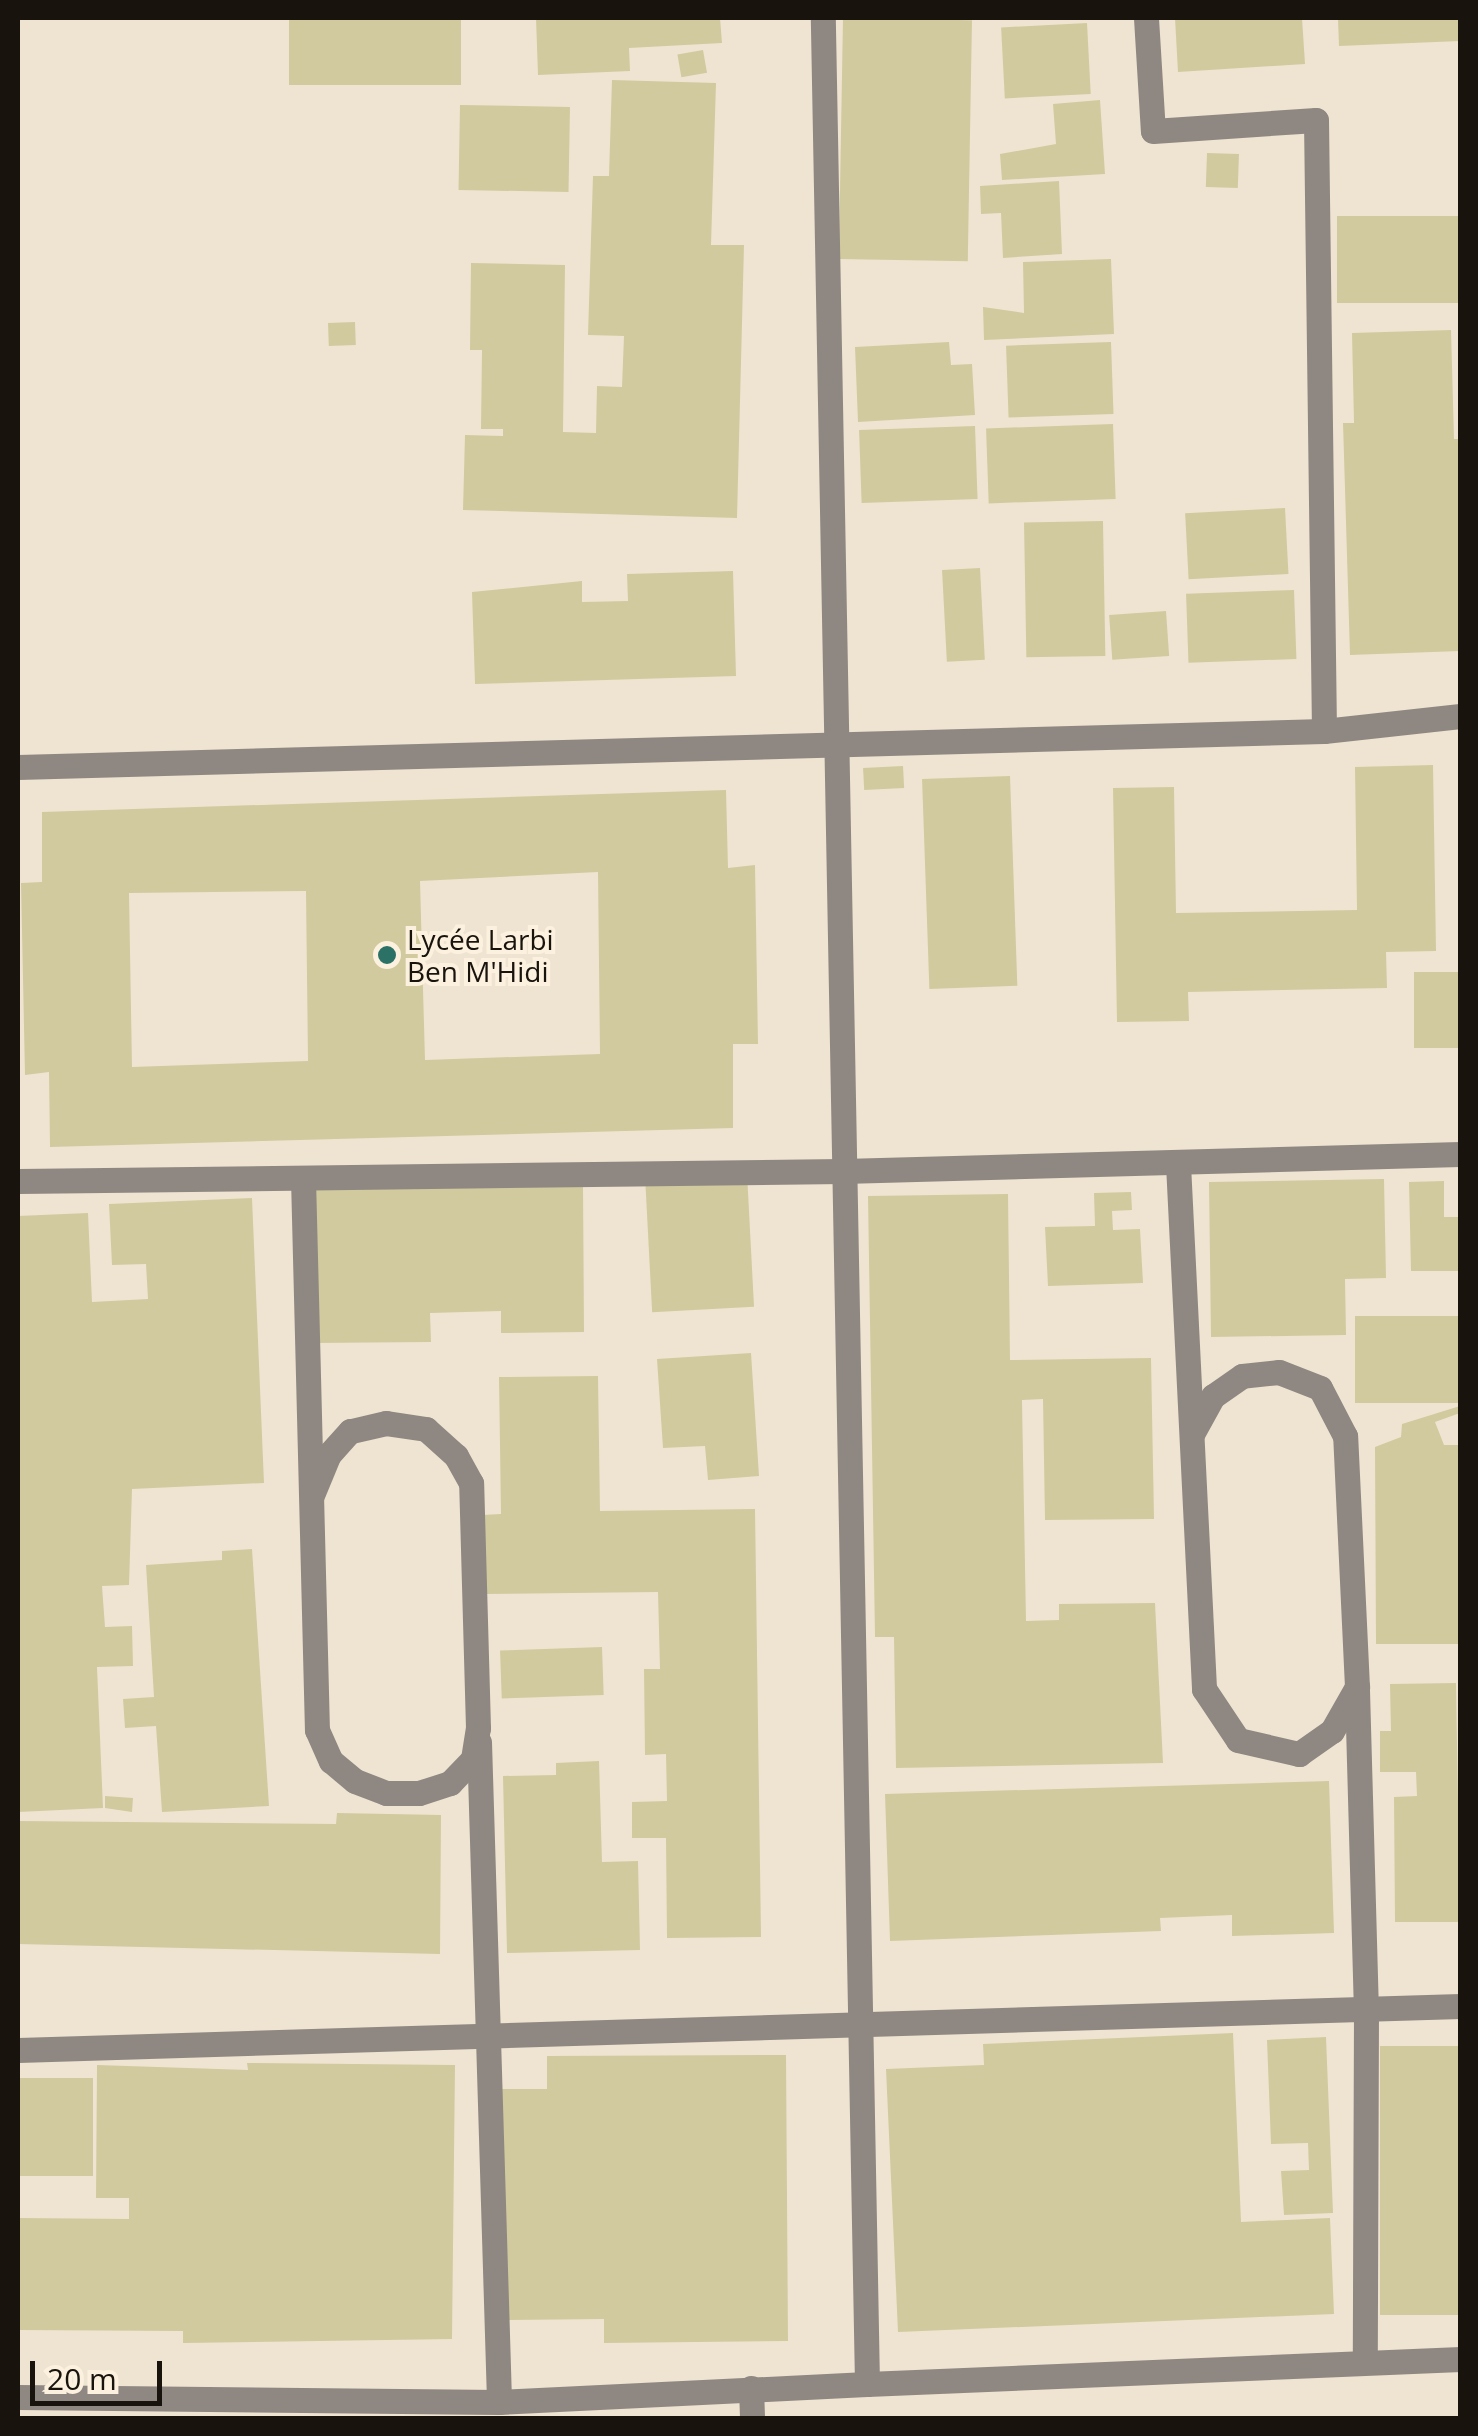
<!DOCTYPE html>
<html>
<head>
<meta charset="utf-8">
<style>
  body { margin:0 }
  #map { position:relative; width:1478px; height:2436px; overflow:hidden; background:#efe4d1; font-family:"Open Sans",sans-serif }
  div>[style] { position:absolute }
  .building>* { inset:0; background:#d1ca9e; transform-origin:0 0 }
  .minor>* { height:25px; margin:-12.5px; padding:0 12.5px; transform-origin:12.5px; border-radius:12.5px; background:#8f8882 }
  .dots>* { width:28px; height:28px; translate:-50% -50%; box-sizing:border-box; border:5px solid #fcf1de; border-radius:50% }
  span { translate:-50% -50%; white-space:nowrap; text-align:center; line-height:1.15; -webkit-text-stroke:8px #fcf1de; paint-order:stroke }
  .poi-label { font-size:28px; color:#18140d }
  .left { translate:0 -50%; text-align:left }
  .frame { position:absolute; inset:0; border:20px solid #18140d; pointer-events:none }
  .scale { position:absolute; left:30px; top:2361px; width:132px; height:45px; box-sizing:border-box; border:5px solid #18140d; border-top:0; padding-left:12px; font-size:30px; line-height:35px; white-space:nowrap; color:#18140d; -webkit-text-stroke:8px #fcf1de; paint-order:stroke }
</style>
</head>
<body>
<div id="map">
  <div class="building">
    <i style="left:289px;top:18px;width:172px;height:67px"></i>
    <i style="clip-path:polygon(536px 18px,720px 18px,722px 43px,629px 48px,630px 71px,538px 75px)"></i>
    <i style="left:843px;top:18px;width:129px;height:241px;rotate:1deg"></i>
    <i style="clip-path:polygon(1175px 18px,1302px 18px,1305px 64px,1178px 72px)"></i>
    <i style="clip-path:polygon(1338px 18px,1460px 18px,1460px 41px,1339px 46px)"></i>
    <i style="left:1087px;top:23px;width:71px;height:86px;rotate:87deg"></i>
    <i style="left:703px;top:50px;width:23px;height:26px;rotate:80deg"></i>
    <i style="clip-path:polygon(612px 80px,716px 83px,711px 245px,744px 245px,737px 518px,463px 510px,465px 435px,503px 436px,503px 429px,481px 429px,482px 350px,470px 350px,471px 263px,565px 265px,563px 432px,596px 433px,597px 386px,622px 387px,624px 336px,588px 335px,593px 176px,609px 176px)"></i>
    <i style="clip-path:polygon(1100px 100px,1105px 174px,1002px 180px,1000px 154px,1056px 144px,1053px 104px)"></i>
    <i style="left:460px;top:105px;width:110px;height:85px;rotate:1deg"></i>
    <i style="left:1207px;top:153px;width:32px;height:34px;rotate:2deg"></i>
    <i style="clip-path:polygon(1059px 181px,1062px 254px,1003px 258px,1001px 213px,981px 214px,980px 186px)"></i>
    <i style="left:1337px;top:216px;width:123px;height:87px"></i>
    <i style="clip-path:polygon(1111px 259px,1114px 334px,984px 340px,983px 307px,1024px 313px,1023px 262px)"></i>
    <i style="left:355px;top:322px;width:23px;height:27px;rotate:88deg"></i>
    <i style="clip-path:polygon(1451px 330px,1454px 439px,1460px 439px,1460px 651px,1350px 655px,1343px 423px,1354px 423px,1352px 333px)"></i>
    <i style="clip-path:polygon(949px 342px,951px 365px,972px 364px,975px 415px,858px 422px,855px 347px)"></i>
    <i style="left:1111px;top:342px;width:72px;height:105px;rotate:88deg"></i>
    <i style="left:1113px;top:424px;width:75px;height:127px;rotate:88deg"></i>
    <i style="left:975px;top:426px;width:73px;height:116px;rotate:88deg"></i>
    <i style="left:1285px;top:508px;width:66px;height:100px;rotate:87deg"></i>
    <i style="left:1103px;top:521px;width:135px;height:79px;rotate:89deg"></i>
    <i style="left:980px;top:568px;width:92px;height:38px;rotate:87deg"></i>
    <i style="clip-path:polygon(733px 571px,736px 676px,475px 684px,472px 592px,582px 581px,582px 602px,628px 601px,627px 574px)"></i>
    <i style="left:1294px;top:590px;width:69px;height:108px;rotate:88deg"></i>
    <i style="left:1166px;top:611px;width:45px;height:57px;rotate:86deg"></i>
    <i style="clip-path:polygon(1433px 765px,1436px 951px,1386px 952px,1387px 988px,1188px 992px,1189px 1021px,1117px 1022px,1113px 788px,1174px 787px,1176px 913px,1357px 910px,1355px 767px)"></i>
    <i style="left:903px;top:766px;width:22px;height:40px;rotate:87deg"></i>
    <i style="left:1010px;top:776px;width:210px;height:88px;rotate:88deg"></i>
    <i style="clip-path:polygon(evenodd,726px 790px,728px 868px,755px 865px,758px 1044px,733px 1044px,733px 1128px,50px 1147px,49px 1072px,25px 1075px,21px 883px,42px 882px,42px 812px,726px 790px,598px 872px,600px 1054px,425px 1060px,420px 881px,598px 872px,726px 790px,306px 891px,308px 1061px,132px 1067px,129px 893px,306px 891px)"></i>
    <i style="left:1460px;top:972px;width:76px;height:46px;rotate:90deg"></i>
    <i style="left:747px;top:1173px;width:134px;height:102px;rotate:87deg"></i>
    <i style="clip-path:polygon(1384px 1179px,1386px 1278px,1345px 1279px,1346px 1335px,1211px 1337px,1209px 1182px)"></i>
    <i style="clip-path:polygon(1444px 1181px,1444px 1217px,1460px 1217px,1460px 1271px,1411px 1271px,1409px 1182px)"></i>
    <i style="clip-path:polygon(583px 1184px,584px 1332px,501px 1333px,501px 1311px,430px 1313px,431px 1342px,313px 1343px,311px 1189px)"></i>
    <i style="clip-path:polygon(1131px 1192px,1132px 1210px,1112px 1211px,1113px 1230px,1140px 1229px,1143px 1283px,1048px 1286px,1045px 1227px,1095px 1226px,1094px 1193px)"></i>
    <i style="clip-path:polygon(1008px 1194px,1010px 1360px,1151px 1358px,1154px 1519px,1045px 1520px,1043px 1399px,1022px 1400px,1026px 1621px,1059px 1620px,1059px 1604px,1155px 1603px,1163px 1763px,896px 1768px,894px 1637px,875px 1637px,868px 1196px)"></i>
    <i style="clip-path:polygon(252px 1198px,264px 1483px,132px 1489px,129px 1585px,102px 1586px,105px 1627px,132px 1626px,133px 1666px,97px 1667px,103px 1808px,18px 1812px,18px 1216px,88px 1213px,92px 1302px,148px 1299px,146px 1264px,112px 1265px,109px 1204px)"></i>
    <i style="left:1355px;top:1316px;width:105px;height:87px"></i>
    <i style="clip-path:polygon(751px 1353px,759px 1476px,708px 1480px,705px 1446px,663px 1448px,657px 1359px)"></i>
    <i style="clip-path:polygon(598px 1376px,600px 1511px,755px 1509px,761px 1937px,667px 1938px,666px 1838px,632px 1838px,632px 1802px,667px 1801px,666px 1754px,645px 1755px,644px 1669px,660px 1669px,658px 1592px,483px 1594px,482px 1515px,501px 1514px,499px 1377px)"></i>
    <i style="clip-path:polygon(1460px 1406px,1460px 1413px,1435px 1422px,1444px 1445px,1460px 1445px,1460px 1644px,1376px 1644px,1375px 1447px,1401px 1437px,1402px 1424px)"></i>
    <i style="clip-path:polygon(252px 1549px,269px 1806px,162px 1812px,156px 1726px,125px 1728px,123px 1699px,154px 1697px,146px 1565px,222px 1560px,222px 1551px)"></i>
    <i style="left:602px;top:1647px;width:48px;height:102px;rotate:88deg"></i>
    <i style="clip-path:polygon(1456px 1683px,1460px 1922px,1395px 1922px,1394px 1797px,1417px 1796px,1416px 1772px,1380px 1772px,1380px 1731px,1391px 1731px,1390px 1684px)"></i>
    <i style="clip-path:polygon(599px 1761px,602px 1862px,638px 1861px,640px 1950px,507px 1953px,503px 1776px,556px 1775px,556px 1763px)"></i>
    <i style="clip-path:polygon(1329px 1781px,1334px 1933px,1232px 1936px,1232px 1915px,1160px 1918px,1161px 1931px,890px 1941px,885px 1794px)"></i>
    <i style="clip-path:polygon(105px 1796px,133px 1798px,132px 1812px,105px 1808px)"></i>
    <i style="clip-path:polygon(337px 1813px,441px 1815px,440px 1954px,18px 1944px,18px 1821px,336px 1824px)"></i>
    <i style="clip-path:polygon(1233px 2033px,1241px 2222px,1330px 2218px,1334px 2314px,898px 2332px,886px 2069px,984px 2065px,983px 2044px)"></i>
    <i style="clip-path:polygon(1326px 2037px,1333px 2213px,1284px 2215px,1281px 2171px,1309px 2170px,1308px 2143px,1271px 2144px,1267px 2040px)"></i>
    <i style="left:1460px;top:2046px;width:269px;height:80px;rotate:90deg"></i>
    <i style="clip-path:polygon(786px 2055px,788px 2341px,604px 2343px,604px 2319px,500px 2320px,499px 2089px,547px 2089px,547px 2056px)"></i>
    <i style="clip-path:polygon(247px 2063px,455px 2065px,452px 2339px,183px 2343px,183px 2331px,18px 2330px,18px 2218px,129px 2219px,129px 2198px,96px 2198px,97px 2065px,248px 2070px)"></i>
    <i style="left:18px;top:2078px;width:75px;height:98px"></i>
  </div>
  <div class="minor">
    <i style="left:1146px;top:18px;width:113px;rotate:86.5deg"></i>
    <i style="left:1153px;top:131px;width:163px;rotate:-3.9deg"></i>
    <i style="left:1316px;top:120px;width:611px;rotate:89.25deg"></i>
    <i style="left:18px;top:767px;width:1306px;rotate:-1.58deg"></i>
    <i style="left:1324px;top:731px;width:137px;rotate:-6.3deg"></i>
    <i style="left:1178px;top:1164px;width:526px;rotate:87.16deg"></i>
    <i style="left:1204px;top:1689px;width:61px;rotate:56.3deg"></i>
    <i style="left:1238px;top:1740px;width:63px;rotate:12.9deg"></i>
    <i style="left:1299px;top:1754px;width:40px;rotate:-34.9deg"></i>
    <i style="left:1332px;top:1731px;width:51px;rotate:-60.4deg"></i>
    <i style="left:1357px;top:1687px;width:251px;rotate:-92.7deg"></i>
    <i style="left:1345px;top:1436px;width:54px;rotate:-117.5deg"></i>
    <i style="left:1320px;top:1388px;width:44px;rotate:-158.7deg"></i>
    <i style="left:1279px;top:1372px;width:37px;rotate:174deg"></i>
    <i style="left:1242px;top:1376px;width:35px;rotate:145deg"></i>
    <i style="left:1213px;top:1396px;width:43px;rotate:118.9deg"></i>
    <i style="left:303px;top:1178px;width:552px;rotate:88.55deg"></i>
    <i style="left:317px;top:1730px;width:34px;rotate:66deg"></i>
    <i style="left:331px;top:1761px;width:31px;rotate:40deg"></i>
    <i style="left:355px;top:1781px;width:33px;rotate:21deg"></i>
    <i style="left:386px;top:1793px;width:33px"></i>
    <i style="left:419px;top:1793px;width:33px;rotate:-18deg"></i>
    <i style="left:450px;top:1783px;width:33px;rotate:-46deg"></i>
    <i style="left:473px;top:1759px;width:31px;rotate:-81deg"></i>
    <i style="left:478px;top:1728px;width:245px;rotate:-91.6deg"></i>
    <i style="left:471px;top:1483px;width:31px;rotate:-119deg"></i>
    <i style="left:456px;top:1456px;width:40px;rotate:-138deg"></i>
    <i style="left:426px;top:1429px;width:40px;rotate:-171.5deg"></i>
    <i style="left:386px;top:1423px;width:37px;rotate:167deg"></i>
    <i style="left:350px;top:1431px;width:31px;rotate:132deg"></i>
    <i style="left:329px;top:1454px;width:44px;rotate:112.5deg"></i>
    <i style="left:18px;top:1181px;width:825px;rotate:-0.69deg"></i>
    <i style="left:843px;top:1171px;width:617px;rotate:-1.58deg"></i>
    <i style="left:1357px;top:1690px;width:322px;rotate:88.4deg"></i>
    <i style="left:1366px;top:2012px;width:348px;rotate:90.2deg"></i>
    <i style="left:479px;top:1742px;width:660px;rotate:88.26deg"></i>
    <i style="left:18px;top:2050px;width:1443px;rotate:-1.75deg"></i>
    <i style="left:867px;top:2384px;width:594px;rotate:-2.41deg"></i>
    <i style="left:751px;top:2388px;width:30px;rotate:88deg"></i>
    <i style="left:18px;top:2397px;width:481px;rotate:0.6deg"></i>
    <i style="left:499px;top:2402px;width:368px;rotate:-2.8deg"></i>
    <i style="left:867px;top:2384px;width:2366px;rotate:-91.07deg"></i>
  </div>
  <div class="dots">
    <i style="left:387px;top:955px;background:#2b7166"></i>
  </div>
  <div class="poi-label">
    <span class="left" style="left:407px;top:955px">Lycée Larbi<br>Ben M'Hidi</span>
  </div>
  <div class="frame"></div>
  <div class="scale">20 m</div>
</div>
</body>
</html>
